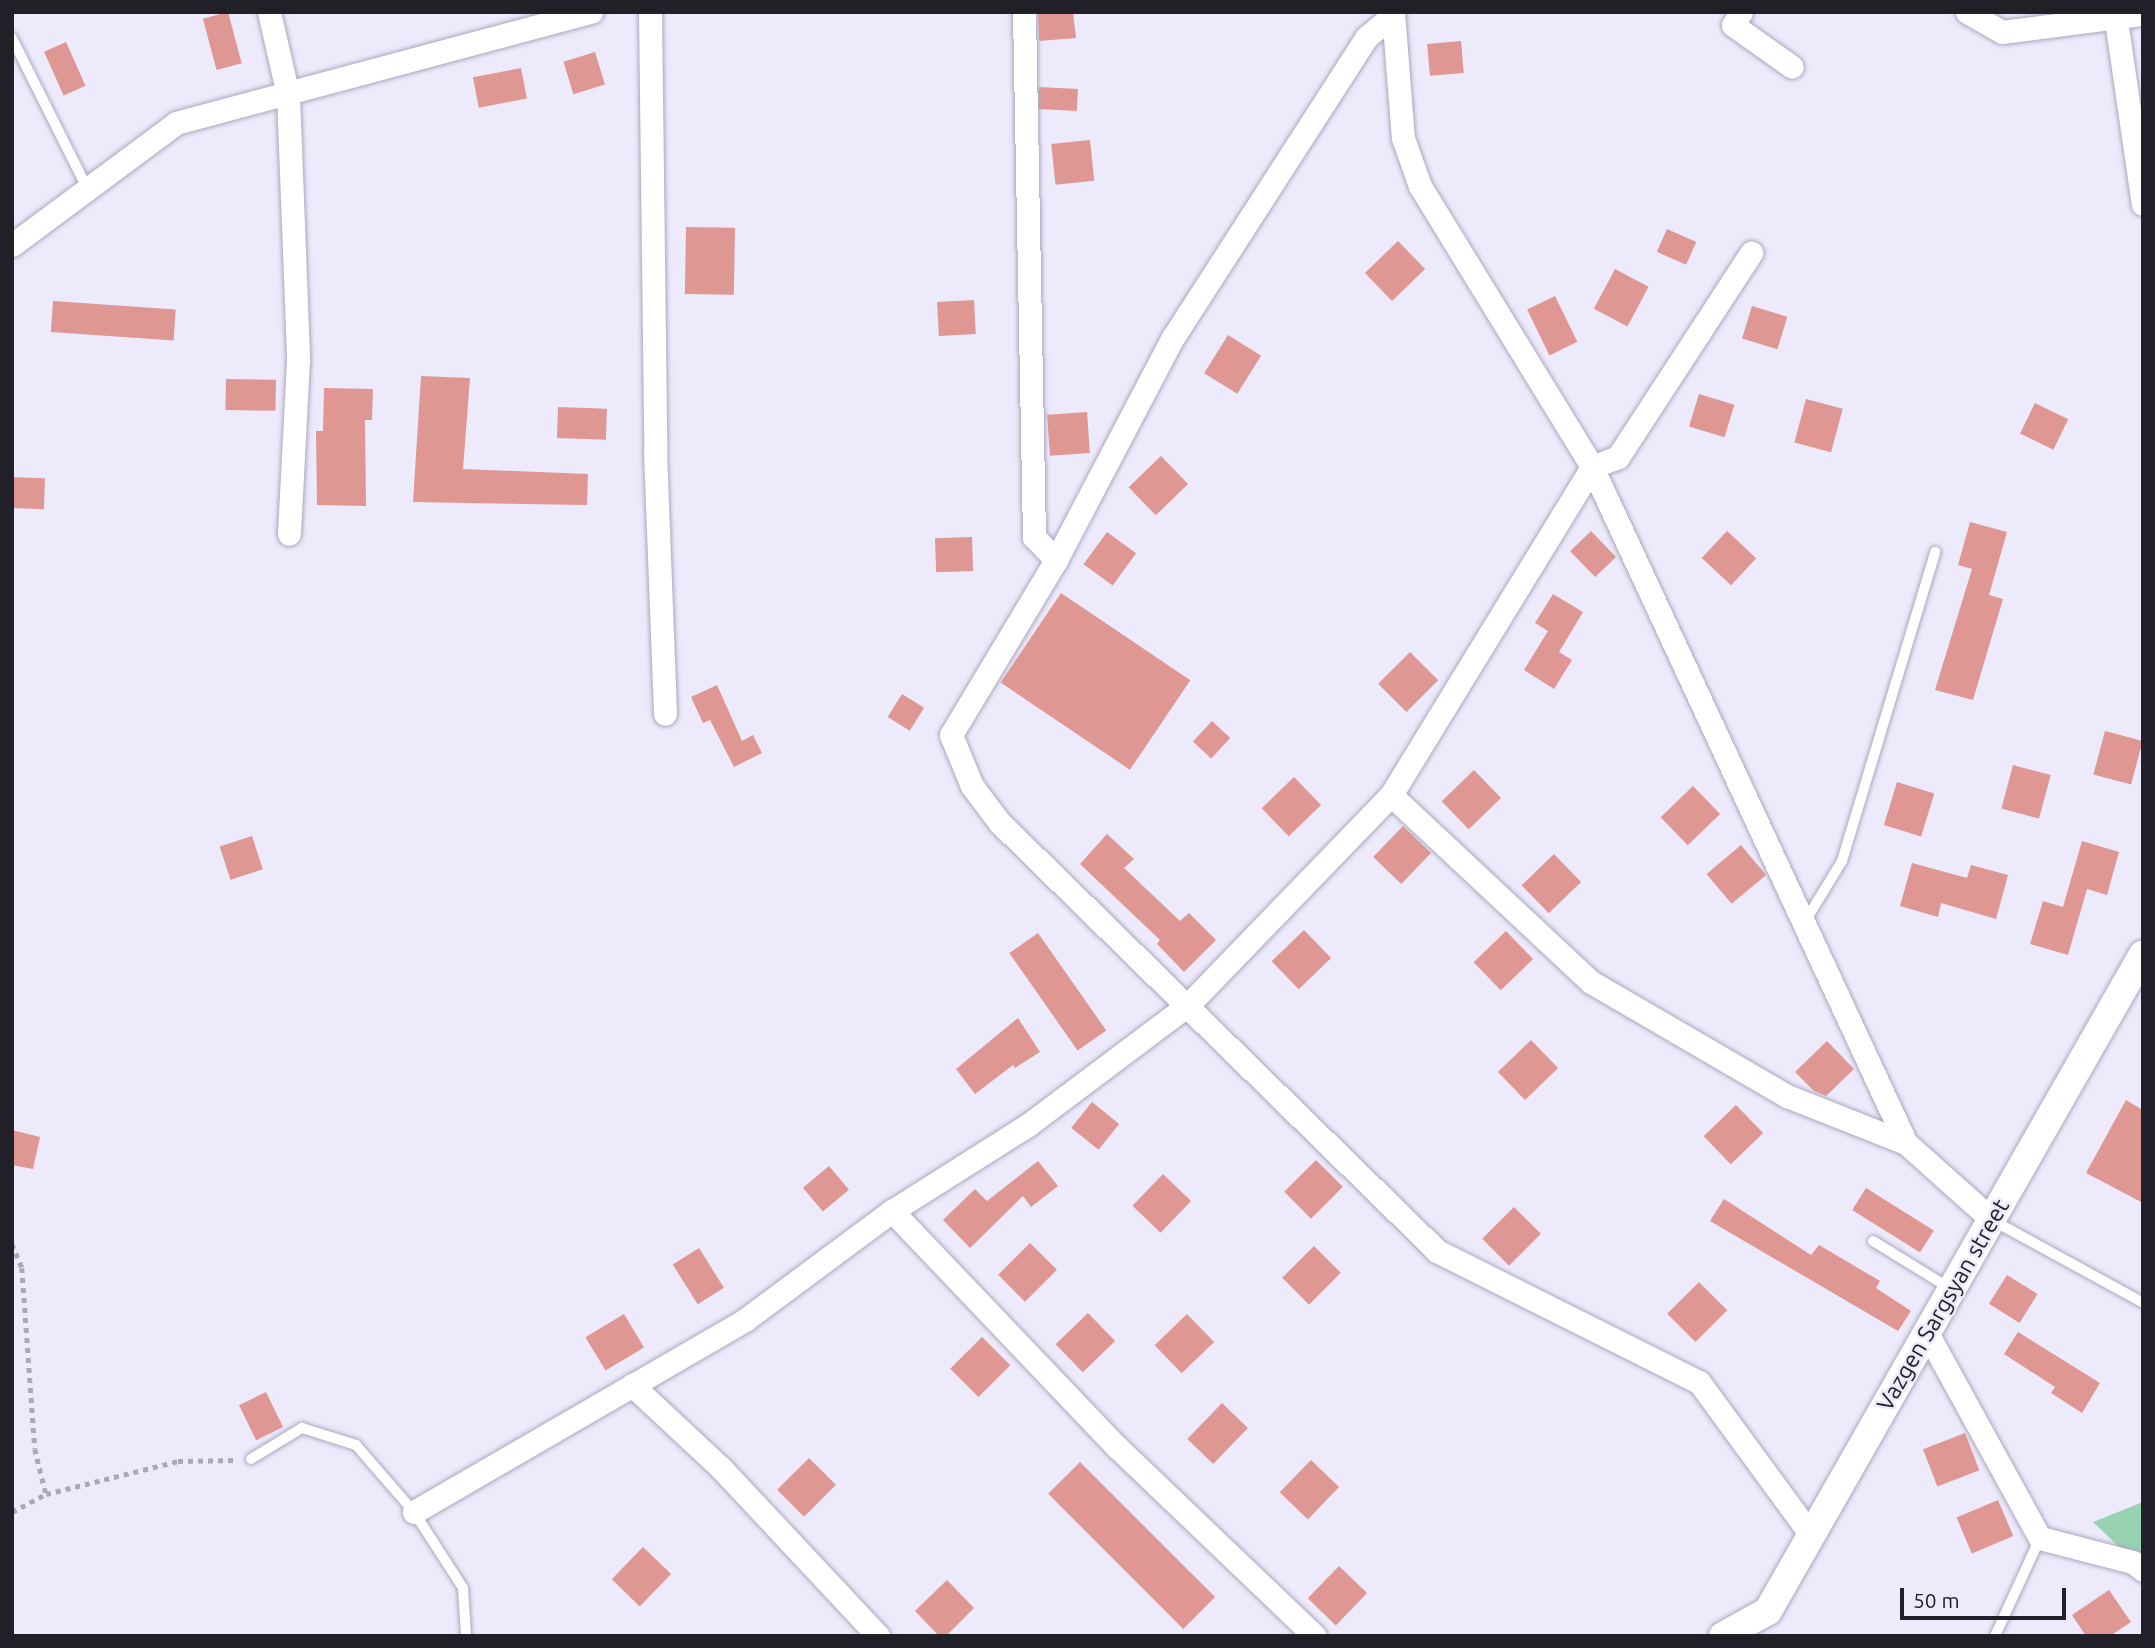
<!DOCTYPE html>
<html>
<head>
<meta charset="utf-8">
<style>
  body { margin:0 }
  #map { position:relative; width:2155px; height:1648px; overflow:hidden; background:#edeafc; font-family:Ubuntu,sans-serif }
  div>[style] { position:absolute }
  .green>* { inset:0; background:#97d2b3 }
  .building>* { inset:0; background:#df9793; transform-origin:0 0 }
  .path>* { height:4.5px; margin-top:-2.25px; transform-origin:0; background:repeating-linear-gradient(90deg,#aba8b7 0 5px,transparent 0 10px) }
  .roads { filter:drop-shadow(0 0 2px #aba7bd) drop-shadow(0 0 2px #aba7bd) }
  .service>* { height:10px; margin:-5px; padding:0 5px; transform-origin:5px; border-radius:5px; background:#fff }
  .minor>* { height:23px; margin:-11.5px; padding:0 11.5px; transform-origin:11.5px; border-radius:11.5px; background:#fff }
  .tertiary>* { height:28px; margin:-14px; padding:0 14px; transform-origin:14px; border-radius:14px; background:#fff }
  span { translate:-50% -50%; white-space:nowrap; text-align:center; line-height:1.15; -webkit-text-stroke:5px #edeafc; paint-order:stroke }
  .street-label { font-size:23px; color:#212028 }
  .frame { position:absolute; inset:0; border:14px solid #212028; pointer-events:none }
  .scale { position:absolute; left:1900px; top:1588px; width:166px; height:32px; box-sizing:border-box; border:4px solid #212028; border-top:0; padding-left:9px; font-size:21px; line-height:24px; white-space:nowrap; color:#212028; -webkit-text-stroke:5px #edeafc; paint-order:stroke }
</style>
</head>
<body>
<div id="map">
  <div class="green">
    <i style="clip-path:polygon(2143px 1502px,2143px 1570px,2093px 1522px)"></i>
  </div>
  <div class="building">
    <i style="left:228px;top:12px;width:53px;height:26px;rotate:75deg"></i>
    <i style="clip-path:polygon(1038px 12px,1073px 12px,1076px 38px,1039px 41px)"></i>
    <i style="left:1461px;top:41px;width:32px;height:34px;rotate:85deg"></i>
    <i style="left:66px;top:42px;width:48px;height:24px;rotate:66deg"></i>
    <i style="left:595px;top:52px;width:34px;height:33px;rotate:73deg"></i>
    <i style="left:521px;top:68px;width:31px;height:49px;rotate:79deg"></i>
    <i style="left:1039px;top:87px;width:39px;height:22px;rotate:3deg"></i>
    <i style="left:1090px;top:140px;width:41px;height:39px;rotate:84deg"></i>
    <i style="left:686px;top:227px;width:49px;height:67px;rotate:1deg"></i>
    <i style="left:1667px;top:229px;width:32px;height:25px;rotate:24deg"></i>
    <i style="left:1398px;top:241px;width:39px;height:46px;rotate:46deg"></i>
    <i style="left:1615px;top:269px;width:38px;height:45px;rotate:28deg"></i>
    <i style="left:1555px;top:296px;width:51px;height:31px;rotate:64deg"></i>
    <i style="left:974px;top:300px;width:34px;height:37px;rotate:87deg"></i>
    <i style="left:53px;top:301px;width:123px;height:31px;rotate:4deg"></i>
    <i style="left:1752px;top:306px;width:37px;height:34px;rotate:17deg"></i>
    <i style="left:1228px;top:335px;width:39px;height:45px;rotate:32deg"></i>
    <i style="clip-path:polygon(421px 376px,470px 378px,463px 469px,588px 474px,587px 505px,413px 502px)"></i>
    <i style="left:226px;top:379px;width:50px;height:31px;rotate:1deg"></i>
    <i style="clip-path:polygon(324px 388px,373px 389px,372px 420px,365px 420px,366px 506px,317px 505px,316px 431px,323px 431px)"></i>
    <i style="left:1699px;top:394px;width:37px;height:34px;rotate:17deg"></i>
    <i style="left:1806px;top:399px;width:38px;height:45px;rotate:15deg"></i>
    <i style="left:2035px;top:403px;width:37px;height:34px;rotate:26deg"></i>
    <i style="left:558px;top:407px;width:49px;height:31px;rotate:2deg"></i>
    <i style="left:1087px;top:412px;width:41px;height:40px;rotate:86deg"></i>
    <i style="left:1161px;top:456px;width:39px;height:45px;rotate:46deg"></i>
    <i style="left:12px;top:477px;width:33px;height:31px;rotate:2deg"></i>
    <i style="clip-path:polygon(1970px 522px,2007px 532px,1989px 595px,2003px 599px,1973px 700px,1935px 690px,1972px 569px,1958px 565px)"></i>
    <i style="left:1591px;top:531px;width:36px;height:29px;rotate:46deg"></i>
    <i style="left:1727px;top:531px;width:40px;height:37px;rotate:43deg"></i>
    <i style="left:1107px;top:532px;width:36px;height:40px;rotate:36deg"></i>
    <i style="left:972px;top:537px;width:34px;height:37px;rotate:88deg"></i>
    <i style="left:1061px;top:593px;width:156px;height:108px;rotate:34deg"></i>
    <i style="clip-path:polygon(1553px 594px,1583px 612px,1559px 652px,1572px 660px,1554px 689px,1524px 670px,1548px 631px,1535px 623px)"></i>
    <i style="left:1410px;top:652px;width:40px;height:45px;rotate:45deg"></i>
    <i style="clip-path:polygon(717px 685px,742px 741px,753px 735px,762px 753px,734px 767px,710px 720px,703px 723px,691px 697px)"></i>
    <i style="left:902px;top:694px;width:26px;height:27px;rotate:32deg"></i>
    <i style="left:1212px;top:721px;width:25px;height:28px;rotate:43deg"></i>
    <i style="left:2105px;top:731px;width:39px;height:45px;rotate:15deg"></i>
    <i style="left:2013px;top:765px;width:39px;height:45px;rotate:15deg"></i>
    <i style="left:1474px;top:770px;width:39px;height:45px;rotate:46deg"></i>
    <i style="left:1294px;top:777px;width:39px;height:45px;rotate:46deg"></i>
    <i style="left:1897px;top:782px;width:39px;height:45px;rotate:17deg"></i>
    <i style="left:1693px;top:786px;width:39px;height:45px;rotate:46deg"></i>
    <i style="left:1403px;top:826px;width:39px;height:43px;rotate:44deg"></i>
    <i style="clip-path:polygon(1107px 834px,1134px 859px,1124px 868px,1180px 921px,1189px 913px,1216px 940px,1184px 972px,1157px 944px,1160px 940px,1080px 864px)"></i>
    <i style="left:252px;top:836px;width:35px;height:34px;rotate:72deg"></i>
    <i style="clip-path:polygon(2082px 841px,2119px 852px,2107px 895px,2087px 889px,2068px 955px,2030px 944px,2043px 901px,2063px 907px)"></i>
    <i style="left:1741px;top:845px;width:39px;height:45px;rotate:50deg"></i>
    <i style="left:1554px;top:854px;width:39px;height:45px;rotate:46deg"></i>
    <i style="clip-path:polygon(1912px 863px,1967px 878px,1971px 865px,2008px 875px,1996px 919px,1941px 903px,1938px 917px,1900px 906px)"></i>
    <i style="left:1304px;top:930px;width:39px;height:45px;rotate:46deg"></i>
    <i style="left:1506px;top:931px;width:39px;height:45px;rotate:46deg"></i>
    <i style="left:1038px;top:933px;width:119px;height:35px;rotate:55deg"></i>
    <i style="clip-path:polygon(1018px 1018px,1040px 1052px,1015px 1068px,1013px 1065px,975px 1094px,956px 1069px)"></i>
    <i style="left:1531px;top:1040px;width:39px;height:46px;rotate:46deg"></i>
    <i style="clip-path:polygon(1827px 1041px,1854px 1069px,1826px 1096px,1814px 1091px,1795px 1072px)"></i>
    <i style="clip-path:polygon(2126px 1100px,2143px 1110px,2143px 1203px,2086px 1173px)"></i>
    <i style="left:1092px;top:1102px;width:35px;height:33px;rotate:39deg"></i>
    <i style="left:1736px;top:1105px;width:39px;height:45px;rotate:46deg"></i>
    <i style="clip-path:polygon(12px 1130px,40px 1137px,33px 1169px,12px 1165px)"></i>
    <i style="left:1316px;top:1160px;width:38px;height:45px;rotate:45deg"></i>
    <i style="clip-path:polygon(1038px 1161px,1058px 1186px,1031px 1207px,1023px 1196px,970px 1248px,943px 1220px,975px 1189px,987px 1201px)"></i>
    <i style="left:829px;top:1166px;width:31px;height:34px;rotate:50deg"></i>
    <i style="left:1163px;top:1174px;width:39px;height:44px;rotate:44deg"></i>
    <i style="left:1866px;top:1188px;width:80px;height:26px;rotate:32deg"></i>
    <i style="clip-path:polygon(1724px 1199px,1811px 1255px,1819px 1245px,1880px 1281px,1876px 1288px,1911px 1311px,1898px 1331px,1710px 1221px)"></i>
    <i style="left:1514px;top:1207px;width:38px;height:45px;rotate:45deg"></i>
    <i style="left:1030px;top:1243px;width:38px;height:45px;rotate:45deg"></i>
    <i style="left:1314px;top:1246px;width:38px;height:45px;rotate:45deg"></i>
    <i style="left:699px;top:1248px;width:47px;height:31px;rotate:58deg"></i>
    <i style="left:2007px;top:1275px;width:36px;height:34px;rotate:32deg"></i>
    <i style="left:1699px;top:1282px;width:40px;height:45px;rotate:45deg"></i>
    <i style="left:1088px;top:1313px;width:39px;height:45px;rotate:46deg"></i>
    <i style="left:624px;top:1314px;width:39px;height:45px;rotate:59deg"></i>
    <i style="left:1187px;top:1314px;width:39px;height:45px;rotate:46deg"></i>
    <i style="clip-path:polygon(2018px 1332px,2100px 1383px,2082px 1413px,2051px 1393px,2055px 1387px,2004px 1354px)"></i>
    <i style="left:982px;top:1337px;width:40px;height:45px;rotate:45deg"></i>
    <i style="left:266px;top:1392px;width:39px;height:30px;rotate:64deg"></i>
    <i style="left:1222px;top:1403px;width:36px;height:50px;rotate:44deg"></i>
    <i style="left:1965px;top:1433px;width:40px;height:45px;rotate:69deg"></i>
    <i style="left:809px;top:1458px;width:38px;height:45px;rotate:45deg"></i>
    <i style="left:1311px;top:1460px;width:39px;height:45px;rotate:44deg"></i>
    <i style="left:1080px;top:1462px;width:191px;height:45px;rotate:45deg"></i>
    <i style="left:1998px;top:1500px;width:39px;height:45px;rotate:67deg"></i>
    <i style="left:643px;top:1547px;width:39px;height:45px;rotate:44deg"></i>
    <i style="left:1339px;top:1566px;width:39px;height:45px;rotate:44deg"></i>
    <i style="clip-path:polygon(947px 1580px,974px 1608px,946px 1636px,939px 1636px,915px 1611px)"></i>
    <i style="clip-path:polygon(2109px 1590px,2131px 1622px,2110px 1636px,2086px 1636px,2072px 1615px)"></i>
  </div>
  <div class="path">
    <i style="left:12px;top:1244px;width:26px;rotate:67deg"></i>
    <i style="left:22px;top:1268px;width:181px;rotate:85.9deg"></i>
    <i style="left:35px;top:1449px;width:46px;rotate:76.3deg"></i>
    <i style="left:12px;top:1512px;width:38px;rotate:-28deg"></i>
    <i style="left:46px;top:1494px;width:136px;rotate:-14deg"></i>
    <i style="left:178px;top:1461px;width:59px;rotate:-1deg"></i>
  </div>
  <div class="roads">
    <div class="service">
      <i style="left:12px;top:38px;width:170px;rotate:63.4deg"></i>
      <i style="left:1804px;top:923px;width:73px;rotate:-58.5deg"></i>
      <i style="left:1842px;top:861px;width:323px;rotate:-73.2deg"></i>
      <i style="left:1992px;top:1220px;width:171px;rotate:28.7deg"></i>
      <i style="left:1873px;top:1241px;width:92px;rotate:31.6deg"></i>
      <i style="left:251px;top:1459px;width:60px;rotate:-31.3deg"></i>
      <i style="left:302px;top:1428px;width:57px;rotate:17.5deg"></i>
      <i style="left:356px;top:1445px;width:89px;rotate:49.1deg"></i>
      <i style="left:414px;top:1512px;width:90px;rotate:57.2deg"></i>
      <i style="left:463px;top:1588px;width:48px;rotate:86.4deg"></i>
      <i style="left:1995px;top:1636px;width:108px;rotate:-65.3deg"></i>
    </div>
    <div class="minor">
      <i style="left:269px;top:12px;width:85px;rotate:77.1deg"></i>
      <i style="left:288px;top:95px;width:266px;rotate:87.8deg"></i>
      <i style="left:298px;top:361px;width:173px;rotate:93deg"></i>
      <i style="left:650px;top:12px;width:440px;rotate:89.3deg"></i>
      <i style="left:655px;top:452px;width:262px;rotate:87.8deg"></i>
      <i style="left:1024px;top:12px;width:525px;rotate:88.91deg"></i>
      <i style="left:1034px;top:537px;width:32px;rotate:46deg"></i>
      <i style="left:1393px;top:12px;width:126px;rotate:85.5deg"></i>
      <i style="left:1403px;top:138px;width:51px;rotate:70.5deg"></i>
      <i style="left:1420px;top:186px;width:329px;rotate:58.5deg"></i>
      <i style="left:1592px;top:467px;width:745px;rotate:65.09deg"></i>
      <i style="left:1906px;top:1143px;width:115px;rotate:41.8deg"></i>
      <i style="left:1741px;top:12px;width:15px;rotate:122deg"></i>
      <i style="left:1733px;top:25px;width:72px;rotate:35.4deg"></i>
      <i style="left:1967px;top:12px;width:40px;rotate:29.7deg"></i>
      <i style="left:2002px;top:32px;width:142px;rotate:-7.3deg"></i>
      <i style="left:1393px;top:15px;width:35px;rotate:140deg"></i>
      <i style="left:1366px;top:38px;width:356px;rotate:122.8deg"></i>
      <i style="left:1173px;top:337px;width:252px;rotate:117.7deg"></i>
      <i style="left:1056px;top:560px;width:204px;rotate:121deg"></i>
      <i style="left:951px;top:735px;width:55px;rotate:67.6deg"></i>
      <i style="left:972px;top:786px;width:46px;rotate:52.9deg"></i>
      <i style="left:1000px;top:823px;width:612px;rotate:44.4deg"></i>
      <i style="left:1437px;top:1251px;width:293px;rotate:26.6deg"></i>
      <i style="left:1699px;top:1382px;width:190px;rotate:53.8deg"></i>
      <i style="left:2116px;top:20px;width:186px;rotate:81.7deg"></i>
      <i style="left:12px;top:245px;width:204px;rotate:-36.6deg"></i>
      <i style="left:176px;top:123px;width:430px;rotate:-15deg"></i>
      <i style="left:1391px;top:795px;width:274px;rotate:43.1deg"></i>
      <i style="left:1591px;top:982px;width:227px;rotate:30.2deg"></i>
      <i style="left:1787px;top:1096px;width:128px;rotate:21.6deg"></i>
      <i style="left:892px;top:1211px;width:327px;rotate:46.4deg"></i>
      <i style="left:1118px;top:1448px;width:272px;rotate:43.7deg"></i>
      <i style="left:1926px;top:1331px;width:236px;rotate:61.2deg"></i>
      <i style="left:2040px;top:1538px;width:96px;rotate:14.5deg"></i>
      <i style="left:2133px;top:1562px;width:13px;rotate:39deg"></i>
      <i style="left:632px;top:1385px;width:122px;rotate:43deg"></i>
      <i style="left:721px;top:1468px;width:230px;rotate:46.9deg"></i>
      <i style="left:414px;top:1512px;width:383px;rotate:-30.1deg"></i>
      <i style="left:745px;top:1320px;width:183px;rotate:-36.6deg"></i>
      <i style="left:892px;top:1211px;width:161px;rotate:-32.3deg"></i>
      <i style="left:1028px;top:1125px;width:201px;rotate:-36.9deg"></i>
      <i style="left:1189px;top:1004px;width:291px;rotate:-46deg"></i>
      <i style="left:1391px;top:795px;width:385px;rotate:-58.5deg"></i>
      <i style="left:1592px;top:467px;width:28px;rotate:-21deg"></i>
      <i style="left:1618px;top:457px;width:244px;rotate:-56.9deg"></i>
    </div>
    <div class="tertiary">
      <i style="left:1723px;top:1636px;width:51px;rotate:-29.1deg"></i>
      <i style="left:1768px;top:1611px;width:756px;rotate:-60.28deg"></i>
    </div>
  </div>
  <div class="street-label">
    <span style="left:1943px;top:1305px;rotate:-60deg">Vazgen Sargsyan street</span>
  </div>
  <div class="frame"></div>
  <div class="scale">50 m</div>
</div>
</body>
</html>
